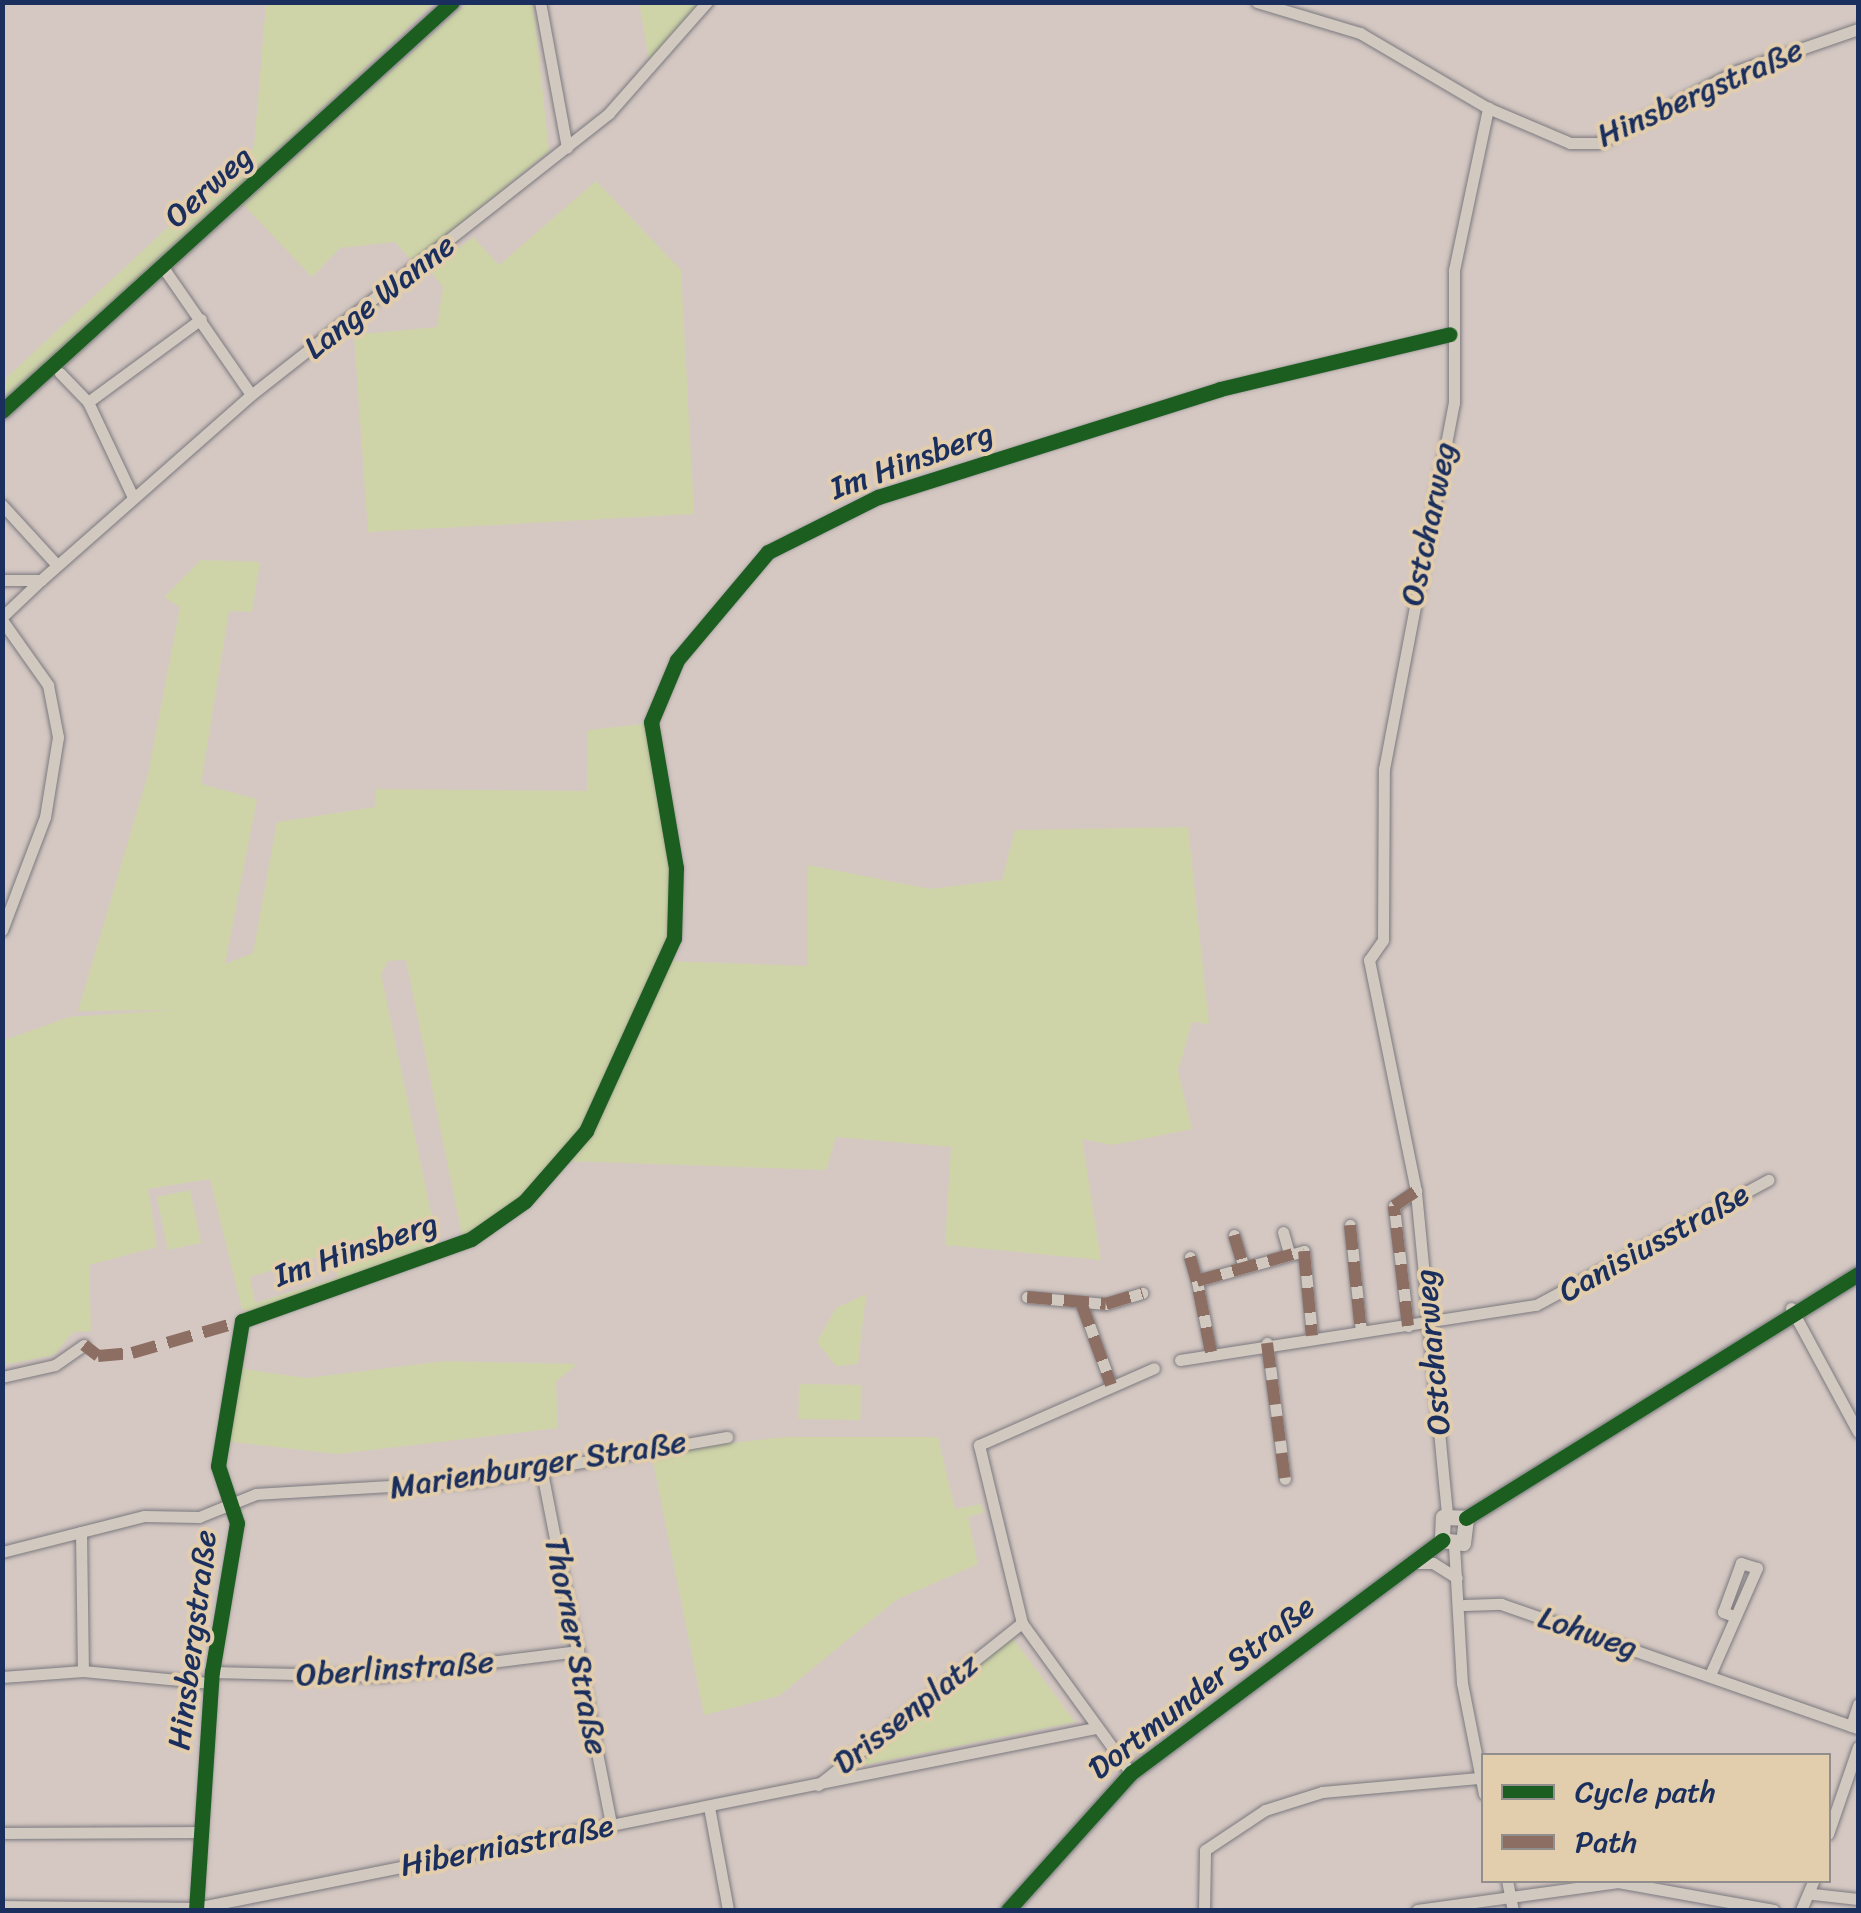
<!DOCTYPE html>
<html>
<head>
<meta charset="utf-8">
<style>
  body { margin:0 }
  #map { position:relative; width:1861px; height:1913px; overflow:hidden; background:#d5c8c3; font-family:Sriracha,sans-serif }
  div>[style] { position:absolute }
  .green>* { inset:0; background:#ced4a8; transform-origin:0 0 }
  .roads { filter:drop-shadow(0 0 2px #7b797f) drop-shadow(0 0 2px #7b797f) }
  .street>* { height:11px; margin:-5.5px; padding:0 5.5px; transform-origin:5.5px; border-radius:5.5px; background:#d1c9bf }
  .secondary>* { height:15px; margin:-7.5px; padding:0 7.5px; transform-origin:7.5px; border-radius:7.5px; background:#d1c9bf }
  .quiet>* { height:12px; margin-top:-6px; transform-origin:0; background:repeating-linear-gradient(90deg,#8d6e63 0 25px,transparent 0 37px) }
  .cycleway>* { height:15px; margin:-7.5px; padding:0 7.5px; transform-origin:7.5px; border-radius:7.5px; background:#1b5e20 }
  span { translate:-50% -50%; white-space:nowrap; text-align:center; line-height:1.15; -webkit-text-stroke:8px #e2cdac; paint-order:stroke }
  .street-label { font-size:32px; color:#1b2f5e }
  .frame { position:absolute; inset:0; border:5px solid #1b2f5e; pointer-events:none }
  .legend { position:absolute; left:1481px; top:1753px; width:350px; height:130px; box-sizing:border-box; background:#e2cdac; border:2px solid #928e8d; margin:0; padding:12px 18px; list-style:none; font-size:30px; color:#1b2f5e }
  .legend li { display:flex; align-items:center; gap:20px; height:50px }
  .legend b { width:50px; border:2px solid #928e8d }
</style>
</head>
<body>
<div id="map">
  <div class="green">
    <i style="clip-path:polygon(266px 3px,434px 3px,3px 409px,3px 381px,254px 147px)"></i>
    <i style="clip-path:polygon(467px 3px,533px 3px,549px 151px,413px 262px,395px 242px,340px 248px,312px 277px,243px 204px)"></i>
    <i style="clip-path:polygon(639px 3px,701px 3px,650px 65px)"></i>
    <i style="clip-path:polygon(596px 181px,681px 270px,694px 514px,368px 532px,354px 335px,437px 327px,443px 287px,430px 270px,473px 237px,499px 265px)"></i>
    <i style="clip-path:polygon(evenodd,201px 560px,260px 562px,252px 612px,229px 611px,201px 784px,257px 799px,225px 964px,253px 953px,277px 822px,375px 807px,376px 789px,587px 791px,588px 730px,651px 723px,676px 868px,667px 961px,808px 966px,808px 865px,930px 889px,1002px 880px,1015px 830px,1188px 827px,1209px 1024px,1192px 1022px,1178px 1071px,1192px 1129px,1113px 1145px,1082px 1139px,1101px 1260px,945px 1245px,951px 1147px,836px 1137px,826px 1170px,564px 1161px,524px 1201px,463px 1240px,406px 960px,388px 961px,381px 974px,440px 1255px,257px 1314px,242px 1309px,210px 1179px,148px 1189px,157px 1247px,89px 1265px,91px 1331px,73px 1332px,54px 1355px,3px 1365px,2px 1041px,69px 1017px,174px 1010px,78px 1011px,148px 774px,180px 607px,164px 597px,201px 560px,330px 1253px,338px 1277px,255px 1303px,250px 1277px,330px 1253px)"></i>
    <i style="left:190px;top:1190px;width:54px;height:34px;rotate:78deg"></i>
    <i style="clip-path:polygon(866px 1294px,858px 1364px,836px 1366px,817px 1342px,836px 1308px)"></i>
    <i style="clip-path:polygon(445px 1361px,577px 1364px,556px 1382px,558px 1428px,337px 1454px,224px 1441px,237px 1368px,307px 1378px)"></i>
    <i style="left:799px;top:1384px;width:62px;height:35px;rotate:1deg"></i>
    <i style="clip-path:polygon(785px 1437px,938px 1437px,955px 1509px,981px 1504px,984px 1512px,968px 1517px,978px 1564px,896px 1600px,779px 1696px,704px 1715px,651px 1452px)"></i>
    <i style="clip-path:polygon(1012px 1637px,1075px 1722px,854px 1767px,853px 1763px)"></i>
  </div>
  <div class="roads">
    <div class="street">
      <i style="left:540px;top:2px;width:148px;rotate:79.5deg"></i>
      <i style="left:1257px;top:2px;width:108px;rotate:16.8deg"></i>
      <i style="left:1360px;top:33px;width:148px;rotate:30.4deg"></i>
      <i style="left:1488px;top:108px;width:89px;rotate:23.1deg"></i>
      <i style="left:1570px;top:143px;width:28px"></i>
      <i style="left:1598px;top:143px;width:157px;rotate:-27.4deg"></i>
      <i style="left:1737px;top:71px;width:128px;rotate:-19.1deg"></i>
      <i style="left:162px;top:266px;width:151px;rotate:55.3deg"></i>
      <i style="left:60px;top:373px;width:40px;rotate:46deg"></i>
      <i style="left:88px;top:402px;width:105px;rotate:64.7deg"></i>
      <i style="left:88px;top:402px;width:140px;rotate:-36.3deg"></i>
      <i style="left:2px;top:505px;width:81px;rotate:47.5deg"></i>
      <i style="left:2px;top:580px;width:39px"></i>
      <i style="left:41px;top:580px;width:280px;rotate:-41.4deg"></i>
      <i style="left:251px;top:395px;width:456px;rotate:-38.2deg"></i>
      <i style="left:609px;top:113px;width:148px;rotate:-48.6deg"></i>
      <i style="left:2px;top:617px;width:54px;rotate:-43.5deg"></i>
      <i style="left:2px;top:620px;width:80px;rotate:54.7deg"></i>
      <i style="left:48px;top:685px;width:53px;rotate:79.1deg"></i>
      <i style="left:58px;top:737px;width:81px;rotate:99.2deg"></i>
      <i style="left:45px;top:817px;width:121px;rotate:110.8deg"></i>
      <i style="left:1350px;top:1225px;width:107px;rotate:84.1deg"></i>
      <i style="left:1283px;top:1232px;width:22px;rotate:74deg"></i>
      <i style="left:1234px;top:1235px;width:34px;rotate:73deg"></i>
      <i style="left:1190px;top:1257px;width:25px;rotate:74deg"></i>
      <i style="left:1027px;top:1297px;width:79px;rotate:5.1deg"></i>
      <i style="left:1106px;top:1304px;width:38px;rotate:-17deg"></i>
      <i style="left:1081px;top:1302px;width:88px;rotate:70.1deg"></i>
      <i style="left:1791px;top:1308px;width:141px;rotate:61.6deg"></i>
      <i style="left:1408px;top:1326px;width:121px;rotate:-96.7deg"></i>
      <i style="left:1394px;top:1206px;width:27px;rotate:-34deg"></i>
      <i style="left:1267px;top:1343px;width:137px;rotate:82.5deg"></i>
      <i style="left:1211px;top:1352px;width:72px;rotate:-101.2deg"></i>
      <i style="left:1197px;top:1281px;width:111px;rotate:-15.7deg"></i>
      <i style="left:1304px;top:1251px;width:85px;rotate:84.6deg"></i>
      <i style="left:1180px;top:1360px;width:360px;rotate:-8.8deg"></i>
      <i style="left:1536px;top:1305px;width:264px;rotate:-28.3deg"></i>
      <i style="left:2px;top:1377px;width:54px;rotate:-12.8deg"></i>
      <i style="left:55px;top:1365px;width:35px;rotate:-35deg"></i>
      <i style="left:541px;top:1467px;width:365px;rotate:78.9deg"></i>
      <i style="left:1447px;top:1514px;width:324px;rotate:-95.5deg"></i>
      <i style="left:1416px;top:1191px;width:236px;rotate:-101.5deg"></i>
      <i style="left:1369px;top:960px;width:24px;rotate:-55deg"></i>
      <i style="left:1383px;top:940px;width:171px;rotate:-89.7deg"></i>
      <i style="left:1384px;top:769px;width:373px;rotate:-79.2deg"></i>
      <i style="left:1454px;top:403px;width:133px;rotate:-90deg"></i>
      <i style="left:1454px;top:270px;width:166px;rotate:-78.1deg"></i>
      <i style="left:81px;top:1532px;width:139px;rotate:89.2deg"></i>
      <i style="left:1454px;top:1545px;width:138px;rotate:86.7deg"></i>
      <i style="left:1462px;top:1683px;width:113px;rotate:78.8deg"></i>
      <i style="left:2px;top:1552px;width:146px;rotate:-14.2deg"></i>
      <i style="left:144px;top:1516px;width:55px;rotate:1deg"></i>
      <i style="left:199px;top:1517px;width:61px;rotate:-22deg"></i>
      <i style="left:256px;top:1494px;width:218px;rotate:-3.4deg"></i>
      <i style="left:474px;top:1481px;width:257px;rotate:-9.9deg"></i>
      <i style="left:1411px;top:1563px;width:22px"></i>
      <i style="left:1433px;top:1563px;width:28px;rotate:32deg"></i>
      <i style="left:1464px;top:1605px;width:37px;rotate:-2deg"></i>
      <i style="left:1501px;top:1604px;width:378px;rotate:19.2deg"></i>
      <i style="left:212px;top:1672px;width:168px;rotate:1.4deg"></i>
      <i style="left:380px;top:1676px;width:200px;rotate:-7.2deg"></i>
      <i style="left:1710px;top:1675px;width:117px;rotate:-66.3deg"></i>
      <i style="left:1757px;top:1568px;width:17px;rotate:-163deg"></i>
      <i style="left:1741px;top:1563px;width:52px;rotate:110.2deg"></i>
      <i style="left:1723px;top:1612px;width:9px;rotate:21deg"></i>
      <i style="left:2px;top:1677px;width:81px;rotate:-4.2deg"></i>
      <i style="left:83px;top:1671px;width:129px;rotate:5.4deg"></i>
      <i style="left:1851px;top:1726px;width:23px;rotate:-72deg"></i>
      <i style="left:1131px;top:1773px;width:185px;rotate:-126deg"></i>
      <i style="left:1022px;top:1623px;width:183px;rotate:-103.6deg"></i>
      <i style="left:979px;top:1445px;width:191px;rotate:-23.7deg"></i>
      <i style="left:818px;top:1785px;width:260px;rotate:-38.5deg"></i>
      <i style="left:709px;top:1807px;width:105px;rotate:79.5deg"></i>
      <i style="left:2px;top:1833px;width:199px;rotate:-0.3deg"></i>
      <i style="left:1828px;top:1834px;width:92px;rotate:-71deg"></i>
      <i style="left:1507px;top:1880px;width:31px;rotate:79deg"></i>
      <i style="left:1813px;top:1894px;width:45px;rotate:6.3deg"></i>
      <i style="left:2px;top:1906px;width:194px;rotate:0.6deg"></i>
      <i style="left:196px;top:1908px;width:917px;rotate:-11.32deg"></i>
      <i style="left:196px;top:1910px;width:239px;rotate:-86.2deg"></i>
      <i style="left:212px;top:1672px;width:151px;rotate:-80.5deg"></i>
      <i style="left:237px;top:1523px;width:60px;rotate:-108.4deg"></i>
      <i style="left:218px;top:1466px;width:147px;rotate:-80.6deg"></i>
      <i style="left:242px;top:1321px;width:243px;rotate:-19.7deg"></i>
      <i style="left:471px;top:1239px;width:66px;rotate:-35.1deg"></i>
      <i style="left:525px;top:1201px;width:93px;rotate:-48.9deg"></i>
      <i style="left:586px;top:1131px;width:212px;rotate:-65.5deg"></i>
      <i style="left:674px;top:938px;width:70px;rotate:-88.4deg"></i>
      <i style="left:676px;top:868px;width:148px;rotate:-99.7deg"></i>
      <i style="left:651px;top:722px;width:67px;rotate:-67.2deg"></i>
      <i style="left:677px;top:660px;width:141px;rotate:-49.9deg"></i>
      <i style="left:768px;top:552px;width:123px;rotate:-26.6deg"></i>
      <i style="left:878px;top:497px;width:359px;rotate:-17.5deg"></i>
      <i style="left:1220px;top:389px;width:236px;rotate:-13.4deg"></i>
      <i style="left:1204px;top:1910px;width:60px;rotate:-89deg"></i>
      <i style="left:1205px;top:1850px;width:72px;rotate:-33.7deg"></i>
      <i style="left:1265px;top:1810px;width:60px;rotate:-17.5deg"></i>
      <i style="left:1322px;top:1792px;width:157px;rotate:-5.1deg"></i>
      <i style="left:1417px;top:1910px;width:203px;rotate:-7.9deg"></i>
      <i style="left:1618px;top:1882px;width:158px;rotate:10.2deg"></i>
      <i style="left:1801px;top:1910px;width:33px;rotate:-67deg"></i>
    </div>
    <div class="secondary">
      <i style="left:2px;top:411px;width:608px;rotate:-42.27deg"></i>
      <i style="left:1466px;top:1518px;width:462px;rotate:-31.9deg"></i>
      <i style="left:1442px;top:1540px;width:21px;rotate:8deg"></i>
      <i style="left:1463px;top:1543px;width:25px;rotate:-83deg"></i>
      <i style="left:1442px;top:1540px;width:23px;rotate:-88deg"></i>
      <i style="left:1443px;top:1517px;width:23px;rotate:2deg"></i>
      <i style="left:1008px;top:1910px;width:184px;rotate:-48.1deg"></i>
      <i style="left:1131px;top:1773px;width:389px;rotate:-36.8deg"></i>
    </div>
  </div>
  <div class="quiet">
    <i style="left:1350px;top:1225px;width:107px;rotate:84.1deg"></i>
    <i style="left:1234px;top:1235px;width:34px;rotate:73deg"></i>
    <i style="left:1190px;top:1257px;width:25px;rotate:74deg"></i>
    <i style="left:1027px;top:1297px;width:79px;rotate:5.1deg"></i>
    <i style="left:1106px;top:1304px;width:38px;rotate:-17deg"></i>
    <i style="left:1081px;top:1302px;width:88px;rotate:70.1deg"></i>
    <i style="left:1408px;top:1326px;width:121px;rotate:-96.7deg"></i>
    <i style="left:1394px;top:1206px;width:27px;rotate:-34deg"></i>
    <i style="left:1267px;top:1343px;width:137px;rotate:82.5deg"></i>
    <i style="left:84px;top:1345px;width:18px;rotate:38deg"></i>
    <i style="left:98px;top:1356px;width:34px;rotate:-5deg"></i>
    <i style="left:132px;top:1353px;width:115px;rotate:-16.2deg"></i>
    <i style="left:1211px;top:1352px;width:72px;rotate:-101.2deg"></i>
    <i style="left:1197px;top:1281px;width:111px;rotate:-15.7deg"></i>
    <i style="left:1304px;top:1251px;width:85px;rotate:84.6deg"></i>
  </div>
  <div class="cycleway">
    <i style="left:2px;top:411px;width:608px;rotate:-42.27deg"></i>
    <i style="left:1466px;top:1518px;width:462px;rotate:-31.9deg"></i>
    <i style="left:196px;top:1910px;width:239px;rotate:-86.2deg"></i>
    <i style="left:212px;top:1672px;width:151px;rotate:-80.5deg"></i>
    <i style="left:237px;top:1523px;width:60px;rotate:-108.4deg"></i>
    <i style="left:218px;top:1466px;width:147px;rotate:-80.6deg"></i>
    <i style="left:242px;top:1321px;width:243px;rotate:-19.7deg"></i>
    <i style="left:471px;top:1239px;width:66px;rotate:-35.1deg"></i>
    <i style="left:525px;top:1201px;width:93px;rotate:-48.9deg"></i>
    <i style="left:586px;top:1131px;width:212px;rotate:-65.5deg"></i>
    <i style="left:674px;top:938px;width:70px;rotate:-88.4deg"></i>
    <i style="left:676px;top:868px;width:148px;rotate:-99.7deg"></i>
    <i style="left:651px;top:722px;width:67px;rotate:-67.2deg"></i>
    <i style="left:677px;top:660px;width:141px;rotate:-49.9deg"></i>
    <i style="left:768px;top:552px;width:123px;rotate:-26.6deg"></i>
    <i style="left:878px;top:497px;width:359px;rotate:-17.5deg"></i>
    <i style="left:1220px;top:389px;width:236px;rotate:-13.4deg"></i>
    <i style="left:1008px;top:1910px;width:184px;rotate:-48.1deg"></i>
    <i style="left:1131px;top:1773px;width:389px;rotate:-36.8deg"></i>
  </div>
  <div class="street-label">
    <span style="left:1700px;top:93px;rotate:-24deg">Hinsbergstraße</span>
    <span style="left:209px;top:187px;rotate:-42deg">Oerweg</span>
    <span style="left:380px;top:297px;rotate:-38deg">Lange Wanne</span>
    <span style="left:912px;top:461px;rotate:-20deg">Im Hinsberg</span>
    <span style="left:1429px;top:524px;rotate:-78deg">Ostcharweg</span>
    <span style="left:1654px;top:1243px;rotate:-29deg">Canisiusstraße</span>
    <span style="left:356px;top:1250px;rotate:-19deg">Im Hinsberg</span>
    <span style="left:1433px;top:1352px;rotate:-95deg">Ostcharweg</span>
    <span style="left:538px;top:1465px;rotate:-9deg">Marienburger Straße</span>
    <span style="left:1588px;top:1633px;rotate:19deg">Lohweg</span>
    <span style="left:193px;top:1640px;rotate:-83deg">Hinsbergstraße</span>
    <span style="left:576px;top:1646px;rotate:79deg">Thorner Straße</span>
    <span style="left:395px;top:1669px;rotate:-4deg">Oberlinstraße</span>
    <span style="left:1202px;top:1688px;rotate:-38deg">Dortmunder Straße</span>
    <span style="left:906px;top:1714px;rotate:-38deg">Drissenplatz</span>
    <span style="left:507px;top:1846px;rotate:-11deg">Hiberniastraße</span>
  </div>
  <div class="frame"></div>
  <ul class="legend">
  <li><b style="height:12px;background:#1b5e20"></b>Cycle path</li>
  <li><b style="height:12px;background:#8d6e63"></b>Path</li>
  </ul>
</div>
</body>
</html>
